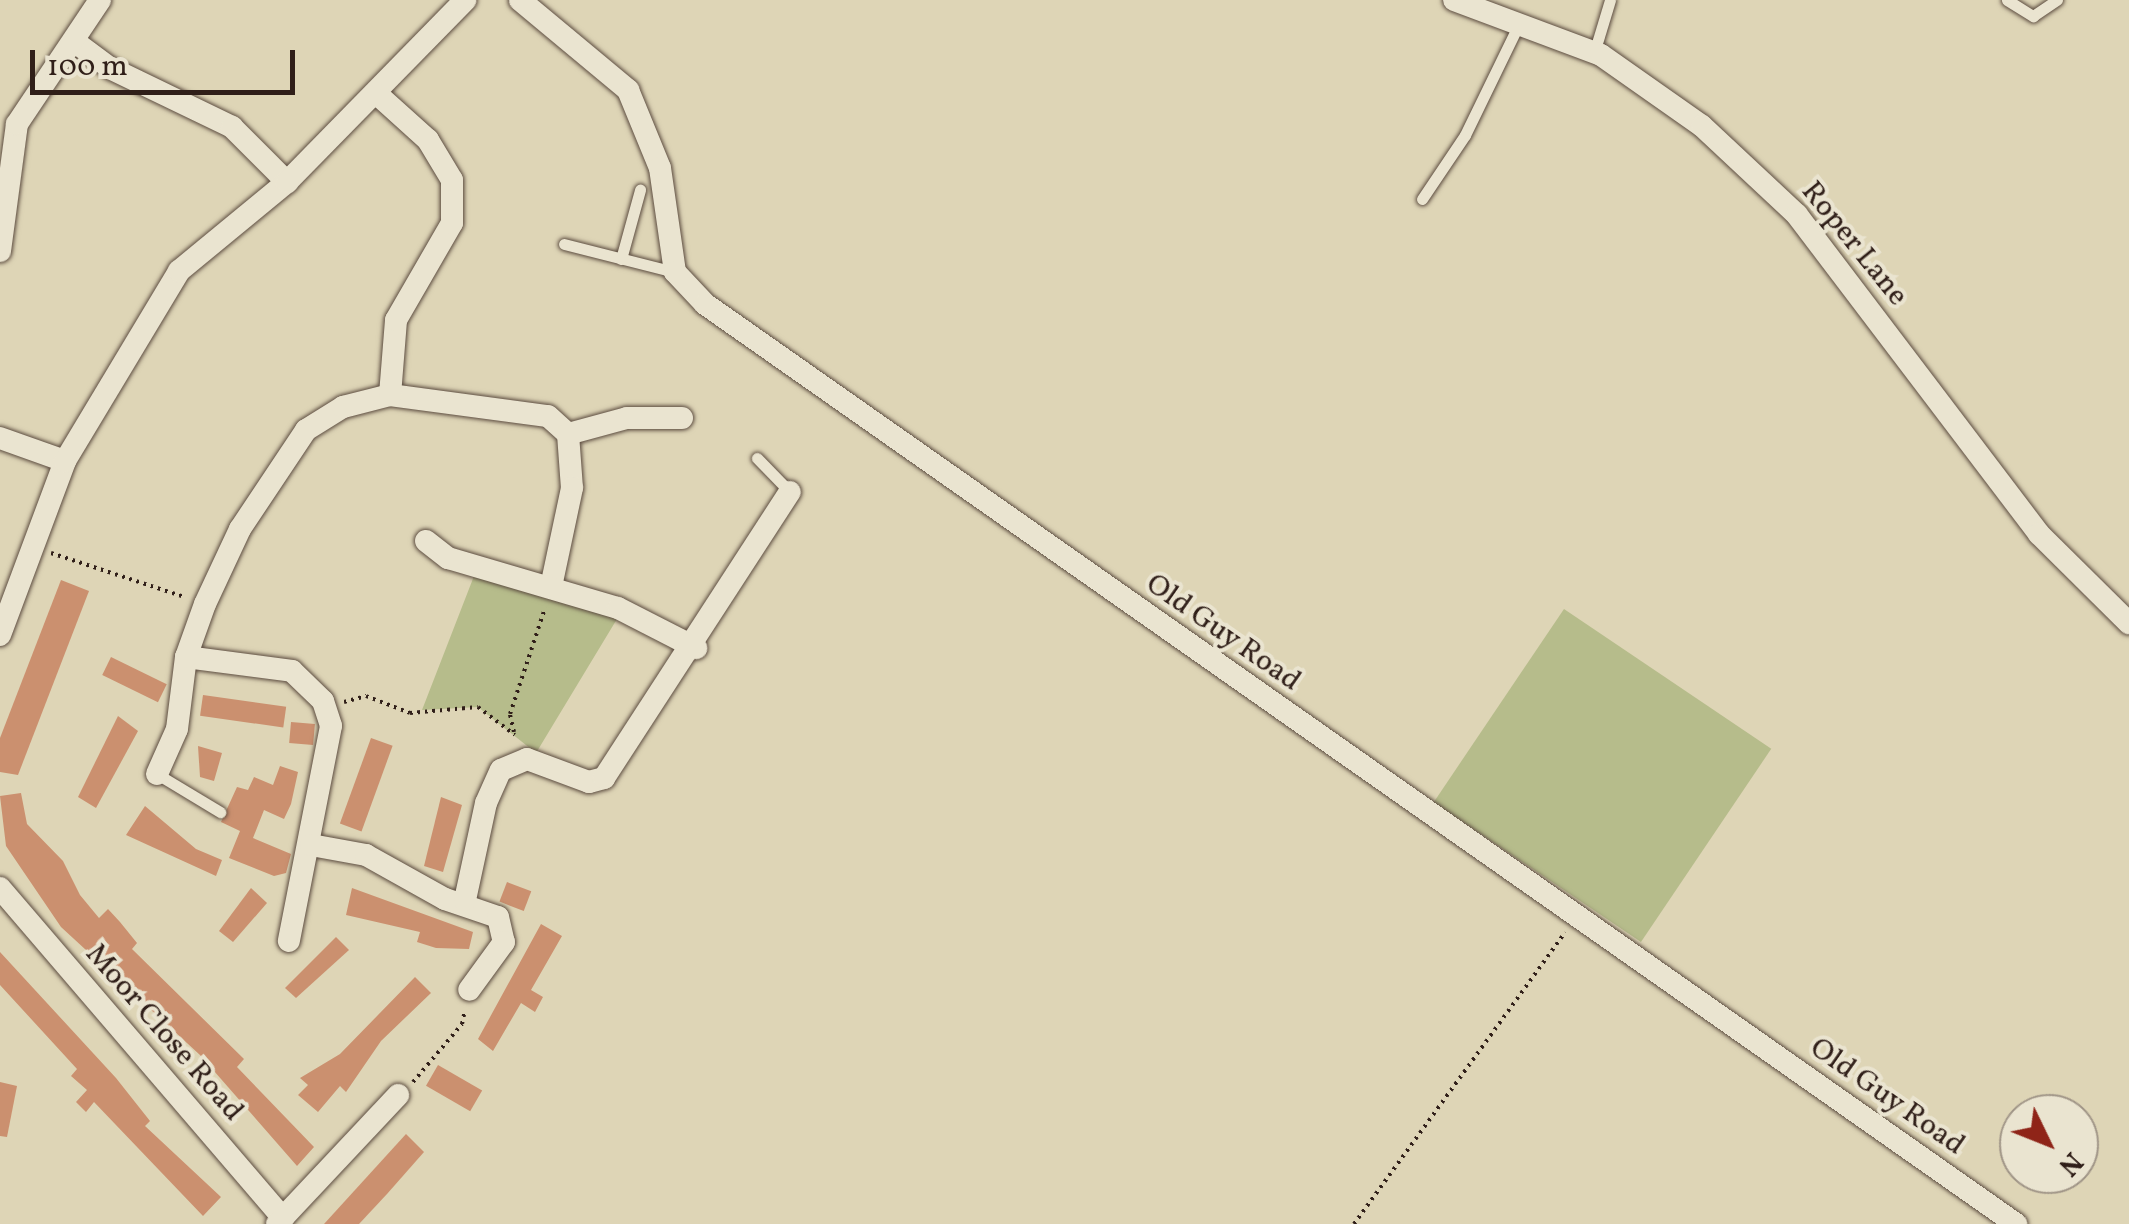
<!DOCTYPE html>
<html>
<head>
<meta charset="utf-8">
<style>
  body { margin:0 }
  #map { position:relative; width:2129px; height:1224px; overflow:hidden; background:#ded5b6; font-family:Vollkorn,serif }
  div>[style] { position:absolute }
  .green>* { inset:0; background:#b6bc8b; transform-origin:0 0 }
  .building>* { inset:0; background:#cb906f; transform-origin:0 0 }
  .path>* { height:4px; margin-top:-2px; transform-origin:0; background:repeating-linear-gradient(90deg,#301f19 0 2.5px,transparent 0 7.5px) }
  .roads { filter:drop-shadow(0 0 2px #5c4c40) drop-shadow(0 0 2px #5c4c40) }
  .lane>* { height:11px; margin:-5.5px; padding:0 5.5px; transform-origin:5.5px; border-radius:5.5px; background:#eae4d0 }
  .street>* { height:22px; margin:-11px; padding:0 11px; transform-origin:11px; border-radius:11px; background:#eae4d0 }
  span { translate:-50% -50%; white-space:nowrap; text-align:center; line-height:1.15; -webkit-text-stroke:8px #eae4d0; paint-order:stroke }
  .street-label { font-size:30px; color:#301f19 }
  .north { position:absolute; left:1999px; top:1094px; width:100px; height:100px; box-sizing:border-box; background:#eae4d0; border:2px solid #a09587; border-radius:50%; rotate:133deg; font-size:28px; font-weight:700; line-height:40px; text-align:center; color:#301f19 }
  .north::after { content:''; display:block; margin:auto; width:35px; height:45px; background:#8f2418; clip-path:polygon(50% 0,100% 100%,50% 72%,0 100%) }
  .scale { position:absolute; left:30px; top:50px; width:265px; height:45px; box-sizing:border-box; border:5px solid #301f19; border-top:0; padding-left:12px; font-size:30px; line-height:35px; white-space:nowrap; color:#301f19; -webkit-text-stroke:8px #eae4d0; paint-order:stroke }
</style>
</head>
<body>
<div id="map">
  <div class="green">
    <i style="clip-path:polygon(474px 576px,617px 619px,536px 753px,478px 707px,422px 710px)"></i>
    <i style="left:1564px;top:609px;width:250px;height:233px;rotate:34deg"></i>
  </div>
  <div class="building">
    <i style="clip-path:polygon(61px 580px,89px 591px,18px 775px,0 772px,0 738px)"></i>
    <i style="left:111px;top:657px;width:62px;height:20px;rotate:26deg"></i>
    <i style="left:203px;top:695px;width:84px;height:21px;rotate:8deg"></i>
    <i style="clip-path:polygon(118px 716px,138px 731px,96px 808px,78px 797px)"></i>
    <i style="left:291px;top:722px;width:24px;height:21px;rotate:5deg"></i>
    <i style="left:371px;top:738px;width:23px;height:91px;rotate:20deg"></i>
    <i style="clip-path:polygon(198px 746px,222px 753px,214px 781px,200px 777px)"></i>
    <i style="clip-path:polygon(280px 766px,298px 772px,291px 804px,284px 819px,264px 810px,253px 838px,291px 854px,286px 873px,274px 876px,229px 858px,240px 831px,221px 822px,237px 787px,248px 790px,254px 777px,273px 785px)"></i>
    <i style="clip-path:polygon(21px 793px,27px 824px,63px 861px,80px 895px,99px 918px,108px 909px,120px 922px,137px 943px,132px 949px,244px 1059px,237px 1067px,314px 1147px,297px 1166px,200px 1055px,61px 927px,6px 846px,0 796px)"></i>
    <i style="clip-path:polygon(441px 797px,462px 805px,443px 872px,424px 866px)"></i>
    <i style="clip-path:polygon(145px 806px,196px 849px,222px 860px,216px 876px,126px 835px)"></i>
    <i style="left:507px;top:882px;width:26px;height:21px;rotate:21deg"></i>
    <i style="clip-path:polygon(251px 888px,267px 903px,233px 942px,219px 931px)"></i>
    <i style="clip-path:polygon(352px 888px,473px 932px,469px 949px,436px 948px,417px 942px,420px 932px,346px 915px)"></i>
    <i style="clip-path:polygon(541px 924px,562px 936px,531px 990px,543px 997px,535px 1012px,521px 1003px,493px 1051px,478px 1039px)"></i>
    <i style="clip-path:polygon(336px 937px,349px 950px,296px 998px,285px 988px)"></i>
    <i style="clip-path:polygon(0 952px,116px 1078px,150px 1121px,145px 1126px,221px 1197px,203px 1216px,94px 1102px,86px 1112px,76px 1102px,87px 1090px,71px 1076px,77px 1069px,0 985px)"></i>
    <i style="clip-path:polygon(415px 977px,431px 993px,381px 1041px,346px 1092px,340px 1086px,318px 1112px,298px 1095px,308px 1085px,300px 1078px,340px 1054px)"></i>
    <i style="left:438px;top:1065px;width:51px;height:24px;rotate:30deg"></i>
    <i style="clip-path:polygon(0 1082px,17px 1086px,7px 1137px,0 1136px)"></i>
    <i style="clip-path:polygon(406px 1134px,424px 1152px,387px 1194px,359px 1224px,324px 1224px)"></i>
  </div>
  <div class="path">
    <i style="left:51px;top:553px;width:141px;rotate:18.2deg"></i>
    <i style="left:344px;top:702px;width:23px;rotate:-15deg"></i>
    <i style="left:366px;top:696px;width:47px;rotate:21.1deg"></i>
    <i style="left:410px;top:713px;width:68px;rotate:-5deg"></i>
    <i style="left:478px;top:707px;width:46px;rotate:37.1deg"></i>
    <i style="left:514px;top:732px;width:18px;rotate:-103deg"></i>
    <i style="left:510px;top:714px;width:112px;rotate:-71.7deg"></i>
    <i style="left:413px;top:1082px;width:76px;rotate:-49.8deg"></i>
    <i style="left:462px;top:1024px;width:14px;rotate:-78deg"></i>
    <i style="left:1354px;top:1224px;width:360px;rotate:-54.1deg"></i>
  </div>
  <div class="roads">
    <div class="lane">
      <i style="left:2007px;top:0;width:31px;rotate:32deg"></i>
      <i style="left:2033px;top:16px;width:29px;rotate:-34deg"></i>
      <i style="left:1594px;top:53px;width:55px;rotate:-73.2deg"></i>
      <i style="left:1422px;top:199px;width:77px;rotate:-56.1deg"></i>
      <i style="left:1465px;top:135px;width:123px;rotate:-64.1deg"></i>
      <i style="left:564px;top:244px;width:114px;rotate:14.2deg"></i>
      <i style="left:621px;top:259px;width:72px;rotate:-74.6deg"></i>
      <i style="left:757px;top:458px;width:47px;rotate:45.9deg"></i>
      <i style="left:157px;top:774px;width:74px;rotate:31.1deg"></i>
    </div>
    <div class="street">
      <i style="left:520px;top:0;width:141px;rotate:39.8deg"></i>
      <i style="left:628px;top:90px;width:84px;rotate:67.7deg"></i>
      <i style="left:660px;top:168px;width:105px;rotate:81.8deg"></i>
      <i style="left:675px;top:272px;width:44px;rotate:46.8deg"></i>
      <i style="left:705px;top:304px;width:1602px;rotate:35.06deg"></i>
      <i style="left:1454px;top:0;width:157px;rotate:20.5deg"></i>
      <i style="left:1601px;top:55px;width:123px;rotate:35.1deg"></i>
      <i style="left:1702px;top:126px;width:130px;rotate:43.1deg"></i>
      <i style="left:1797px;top:215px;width:400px;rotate:52.8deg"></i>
      <i style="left:2039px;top:534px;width:127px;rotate:44.7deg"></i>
      <i style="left:75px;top:42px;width:44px;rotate:36.6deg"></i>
      <i style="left:110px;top:68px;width:136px;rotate:25.8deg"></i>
      <i style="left:232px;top:127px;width:78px;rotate:45deg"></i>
      <i style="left:0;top:251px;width:128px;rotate:-82.4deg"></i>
      <i style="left:17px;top:124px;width:149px;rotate:-56.2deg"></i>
      <i style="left:390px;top:395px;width:159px;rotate:7.6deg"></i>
      <i style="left:548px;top:416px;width:27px;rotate:42deg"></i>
      <i style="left:568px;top:434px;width:54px;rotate:85.8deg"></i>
      <i style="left:572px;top:488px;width:101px;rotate:102deg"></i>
      <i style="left:568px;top:434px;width:61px;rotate:-15.2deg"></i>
      <i style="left:627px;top:418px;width:55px"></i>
      <i style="left:0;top:438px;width:69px;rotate:19.5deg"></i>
      <i style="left:426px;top:541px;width:28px;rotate:38deg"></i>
      <i style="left:448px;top:558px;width:177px;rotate:16.4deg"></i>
      <i style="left:618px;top:608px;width:88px;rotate:27.1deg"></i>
      <i style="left:0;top:635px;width:186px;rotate:-69.5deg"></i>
      <i style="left:65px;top:461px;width:222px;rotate:-59deg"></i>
      <i style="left:179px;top:271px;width:140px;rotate:-39.5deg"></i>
      <i style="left:287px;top:182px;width:255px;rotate:-45.6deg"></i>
      <i style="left:186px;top:657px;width:107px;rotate:7.5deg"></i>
      <i style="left:292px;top:671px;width:43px;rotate:44.1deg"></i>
      <i style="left:323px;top:701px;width:26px;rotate:72deg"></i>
      <i style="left:331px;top:726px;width:219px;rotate:101.1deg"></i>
      <i style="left:157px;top:774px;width:49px;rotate:-66deg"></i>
      <i style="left:177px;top:729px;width:73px;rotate:-82.9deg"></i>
      <i style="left:186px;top:657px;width:56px;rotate:-70.3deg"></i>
      <i style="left:205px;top:604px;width:83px;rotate:-65deg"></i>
      <i style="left:240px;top:529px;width:119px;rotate:-56.3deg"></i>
      <i style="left:306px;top:430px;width:44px;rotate:-31.9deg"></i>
      <i style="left:343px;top:407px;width:49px;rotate:-14.3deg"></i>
      <i style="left:390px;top:395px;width:75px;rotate:-85.4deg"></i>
      <i style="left:396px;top:320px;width:112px;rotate:-60deg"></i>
      <i style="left:452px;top:223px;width:43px;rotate:-90deg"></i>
      <i style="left:452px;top:180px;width:47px;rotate:-121deg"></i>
      <i style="left:428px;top:140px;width:67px;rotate:-138deg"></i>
      <i style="left:311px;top:845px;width:56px;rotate:10.3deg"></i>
      <i style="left:366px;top:855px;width:90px;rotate:29.1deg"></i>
      <i style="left:445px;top:899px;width:56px;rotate:18.8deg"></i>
      <i style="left:498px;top:917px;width:26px;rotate:77deg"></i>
      <i style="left:504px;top:942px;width:59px;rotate:126.1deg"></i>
      <i style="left:0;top:888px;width:435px;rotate:49.4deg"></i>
      <i style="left:465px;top:900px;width:99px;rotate:-77.8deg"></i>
      <i style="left:486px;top:803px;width:36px;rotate:-66deg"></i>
      <i style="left:501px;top:770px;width:28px;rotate:-23deg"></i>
      <i style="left:527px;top:759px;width:66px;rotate:20.4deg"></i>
      <i style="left:589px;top:782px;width:16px;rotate:-15deg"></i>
      <i style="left:604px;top:778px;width:341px;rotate:-57deg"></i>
      <i style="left:277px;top:1224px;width:177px;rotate:-46.8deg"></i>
    </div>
  </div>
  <div class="street-label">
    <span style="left:1854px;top:244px;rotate:51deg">Roper Lane</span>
    <span style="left:1223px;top:633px;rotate:35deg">Old Guy Road</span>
    <span style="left:164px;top:1033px;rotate:49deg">Moor Close Road</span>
    <span style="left:1887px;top:1097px;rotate:35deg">Old Guy Road</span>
  </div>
  <div class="north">N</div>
  <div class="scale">100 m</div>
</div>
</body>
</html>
